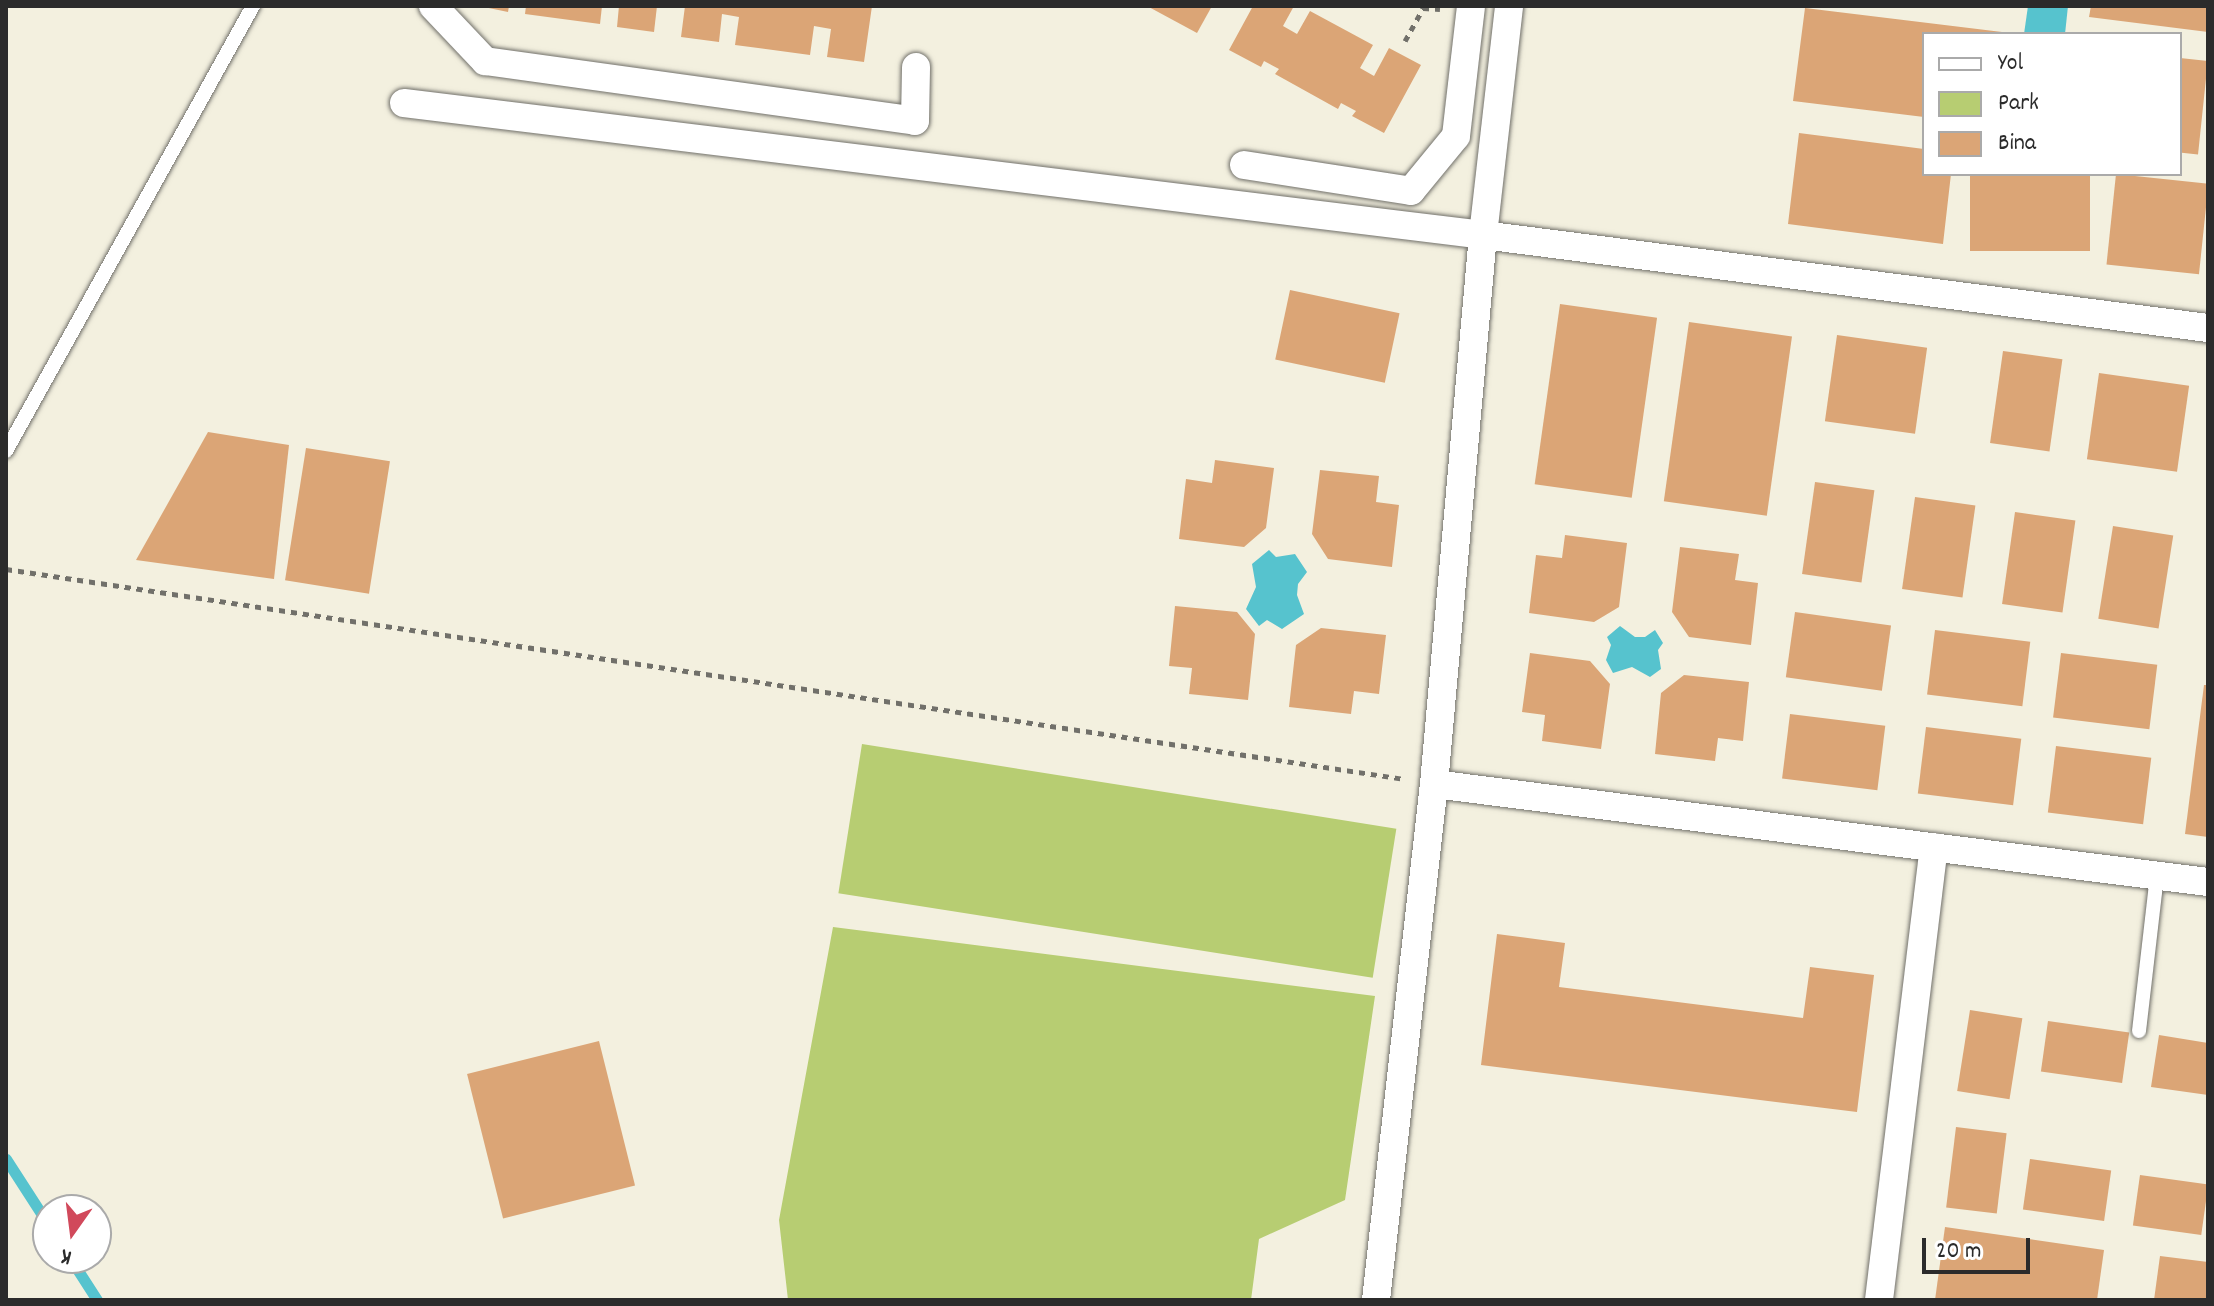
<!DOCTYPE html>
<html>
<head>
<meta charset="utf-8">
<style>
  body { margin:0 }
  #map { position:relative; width:2214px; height:1306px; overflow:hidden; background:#f3f0df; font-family:Dekko,sans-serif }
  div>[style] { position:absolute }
  .green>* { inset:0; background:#b7cd72; transform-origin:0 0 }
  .water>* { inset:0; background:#56c3ce }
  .stream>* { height:11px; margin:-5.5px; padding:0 5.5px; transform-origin:5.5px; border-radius:5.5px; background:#56c3ce }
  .building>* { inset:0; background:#dba576; transform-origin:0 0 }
  .path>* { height:5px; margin-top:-2.5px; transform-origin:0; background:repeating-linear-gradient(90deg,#71706a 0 6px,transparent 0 12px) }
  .roads { filter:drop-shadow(0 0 2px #71706a) drop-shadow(0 0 2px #71706a) }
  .service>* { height:14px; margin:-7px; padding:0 7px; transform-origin:7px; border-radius:7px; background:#fff }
  .minor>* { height:28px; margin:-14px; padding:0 14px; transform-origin:14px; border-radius:14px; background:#fff }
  span { translate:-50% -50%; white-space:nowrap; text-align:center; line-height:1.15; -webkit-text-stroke:8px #fff; paint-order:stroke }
  .frame { position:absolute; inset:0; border:8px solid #2b2b2b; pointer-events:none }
  .legend { position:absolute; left:1922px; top:32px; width:260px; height:144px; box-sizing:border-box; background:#fff; border:2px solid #aaa; margin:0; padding:10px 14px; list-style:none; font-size:24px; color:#2b2b2b }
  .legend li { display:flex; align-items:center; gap:16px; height:40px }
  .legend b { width:40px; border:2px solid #aaa }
  .north { position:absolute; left:32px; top:1194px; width:80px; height:80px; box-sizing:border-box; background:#fff; border:2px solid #aaa; border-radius:50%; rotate:194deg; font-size:22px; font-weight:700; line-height:32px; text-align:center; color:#2b2b2b }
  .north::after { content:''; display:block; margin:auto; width:28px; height:36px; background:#d1495b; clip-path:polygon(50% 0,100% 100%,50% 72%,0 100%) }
  .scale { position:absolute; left:1922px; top:1238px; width:108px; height:36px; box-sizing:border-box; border:4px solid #2b2b2b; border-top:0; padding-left:10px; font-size:24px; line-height:28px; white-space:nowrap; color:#2b2b2b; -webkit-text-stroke:6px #fff; paint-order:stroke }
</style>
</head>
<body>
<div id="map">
  <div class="green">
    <i style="left:862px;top:744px;width:541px;height:151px;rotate:9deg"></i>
    <i style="clip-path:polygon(833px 927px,1375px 996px,1345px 1200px,1259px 1239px,1251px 1300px,788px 1300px,779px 1220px)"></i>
  </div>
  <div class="water">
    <i style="clip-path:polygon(2028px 6px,2068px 6px,2065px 34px,2024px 34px)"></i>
    <i style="clip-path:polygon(1269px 550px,1276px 557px,1295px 554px,1307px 572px,1298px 584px,1297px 595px,1304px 614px,1282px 629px,1267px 620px,1259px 626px,1246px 609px,1256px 587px,1252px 564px)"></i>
    <i style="clip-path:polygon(1620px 626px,1635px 637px,1645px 637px,1655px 630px,1663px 643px,1658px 650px,1661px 669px,1650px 677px,1632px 667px,1613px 673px,1606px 660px,1611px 645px,1607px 637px)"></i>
  </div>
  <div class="stream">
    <i style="left:6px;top:1159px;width:77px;rotate:57.1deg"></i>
    <i style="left:70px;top:1258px;width:50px;rotate:57.3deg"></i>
  </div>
  <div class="building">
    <i style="clip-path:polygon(479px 6px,509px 6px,508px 12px)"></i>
    <i style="clip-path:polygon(526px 6px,602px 6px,600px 24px,525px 14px)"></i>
    <i style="clip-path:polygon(619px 6px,657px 6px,654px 32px,617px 27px)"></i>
    <i style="clip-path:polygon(685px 6px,872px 6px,864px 62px,827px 57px,831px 29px,814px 26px,810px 55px,735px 45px,739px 17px,722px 14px,719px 42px,681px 37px)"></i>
    <i style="clip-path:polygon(1147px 6px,1212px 6px,1197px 33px)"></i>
    <i style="clip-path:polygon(1253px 6px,1294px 6px,1283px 26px,1297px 34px,1310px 11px,1373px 45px,1360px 68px,1374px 76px,1389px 48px,1421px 65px,1384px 133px,1352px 116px,1356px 111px,1341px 103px,1338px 109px,1275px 74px,1279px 69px,1264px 61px,1261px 67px,1229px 50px)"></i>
    <i style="clip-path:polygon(2091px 6px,2208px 6px,2208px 32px,2089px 17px)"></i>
    <i style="clip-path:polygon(1805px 8px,2002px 32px,2002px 34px,1924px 34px,1924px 117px,1793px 101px)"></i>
    <i style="left:2180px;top:58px;width:28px;height:94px;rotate:6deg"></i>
    <i style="clip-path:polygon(1799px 133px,1924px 149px,1924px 174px,1951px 174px,1943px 244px,1788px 224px)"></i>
    <i style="left:1970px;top:174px;width:120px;height:77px"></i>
    <i style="left:2116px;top:174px;width:93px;height:91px;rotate:6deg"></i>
    <i style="left:1290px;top:290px;width:112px;height:71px;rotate:12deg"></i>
    <i style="left:1560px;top:304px;width:98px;height:182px;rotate:8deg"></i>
    <i style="left:1689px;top:322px;width:104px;height:181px;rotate:8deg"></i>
    <i style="left:1837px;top:335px;width:91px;height:87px;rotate:8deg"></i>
    <i style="left:2003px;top:351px;width:60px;height:93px;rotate:8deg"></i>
    <i style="left:2099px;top:373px;width:91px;height:87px;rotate:8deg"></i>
    <i style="clip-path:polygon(208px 432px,289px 445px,274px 579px,136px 560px)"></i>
    <i style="left:306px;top:448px;width:85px;height:134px;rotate:9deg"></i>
    <i style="clip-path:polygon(1215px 460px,1274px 468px,1266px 528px,1244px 547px,1179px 539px,1186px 479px,1212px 483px)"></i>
    <i style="clip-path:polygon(1320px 470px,1379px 476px,1376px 502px,1399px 505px,1392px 567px,1328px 559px,1312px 534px)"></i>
    <i style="left:1815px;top:482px;width:60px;height:93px;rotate:8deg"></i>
    <i style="left:1915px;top:497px;width:61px;height:93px;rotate:8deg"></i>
    <i style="left:2015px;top:512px;width:61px;height:93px;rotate:8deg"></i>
    <i style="left:2113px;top:526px;width:61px;height:94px;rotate:9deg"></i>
    <i style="clip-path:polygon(1565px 535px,1627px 543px,1619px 607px,1594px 622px,1529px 613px,1536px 555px,1562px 558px)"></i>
    <i style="clip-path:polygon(1680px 547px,1739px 554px,1735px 580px,1758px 583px,1751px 645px,1689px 637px,1672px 612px)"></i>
    <i style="clip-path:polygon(1175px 606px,1237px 612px,1255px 634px,1248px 700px,1189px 694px,1192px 668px,1169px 666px)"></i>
    <i style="left:1795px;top:612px;width:97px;height:66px;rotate:8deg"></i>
    <i style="clip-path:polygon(1321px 628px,1386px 635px,1379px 694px,1354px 691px,1351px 714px,1289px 707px,1296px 645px)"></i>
    <i style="left:1935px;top:630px;width:96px;height:65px;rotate:7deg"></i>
    <i style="clip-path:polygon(1530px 653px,1590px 661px,1610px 684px,1601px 749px,1542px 741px,1545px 715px,1522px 712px)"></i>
    <i style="left:2061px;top:653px;width:97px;height:65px;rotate:7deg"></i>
    <i style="clip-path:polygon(1684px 675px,1749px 682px,1743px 741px,1718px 738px,1715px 761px,1655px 754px,1661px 693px)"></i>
    <i style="clip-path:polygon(2204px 685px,2208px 685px,2208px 837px,2185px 834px)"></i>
    <i style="left:1790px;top:714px;width:96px;height:65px;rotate:7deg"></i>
    <i style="left:1926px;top:727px;width:96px;height:67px;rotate:7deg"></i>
    <i style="left:2056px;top:746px;width:96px;height:67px;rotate:7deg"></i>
    <i style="clip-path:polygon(1497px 934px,1565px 943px,1559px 987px,1803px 1018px,1810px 967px,1874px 975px,1857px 1112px,1481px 1065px)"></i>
    <i style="left:1970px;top:1010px;width:53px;height:82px;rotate:9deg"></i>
    <i style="left:2048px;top:1021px;width:82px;height:51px;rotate:8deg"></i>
    <i style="clip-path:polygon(2159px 1035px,2208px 1043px,2208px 1095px,2151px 1087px)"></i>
    <i style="left:599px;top:1041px;width:149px;height:136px;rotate:76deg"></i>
    <i style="left:1956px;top:1127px;width:51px;height:81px;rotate:7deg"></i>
    <i style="left:2030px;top:1159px;width:82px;height:51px;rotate:8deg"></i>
    <i style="left:2140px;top:1175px;width:69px;height:51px;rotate:8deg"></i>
    <i style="clip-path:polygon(1945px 1227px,2104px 1250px,2097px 1300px,1935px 1300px)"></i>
    <i style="clip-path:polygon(2160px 1256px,2208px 1262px,2208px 1300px,2154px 1300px)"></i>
  </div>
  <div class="path">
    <i style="left:1405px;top:41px;width:38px;rotate:-61deg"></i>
    <i style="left:1423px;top:8px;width:17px;rotate:3deg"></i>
    <i style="left:6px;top:569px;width:1415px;rotate:8.54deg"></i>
  </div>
  <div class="roads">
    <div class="service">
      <i style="left:6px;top:451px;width:509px;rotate:-60.97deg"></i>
      <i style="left:2139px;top:1031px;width:156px;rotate:-83.4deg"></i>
    </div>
    <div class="minor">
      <i style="left:433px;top:6px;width:76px;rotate:46.6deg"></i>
      <i style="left:485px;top:61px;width:434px;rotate:7.9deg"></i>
      <i style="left:915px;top:121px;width:54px;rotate:-88.9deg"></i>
      <i style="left:404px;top:103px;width:1087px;rotate:6.97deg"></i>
      <i style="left:1483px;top:235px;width:731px;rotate:7.31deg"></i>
      <i style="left:1244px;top:165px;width:169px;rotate:8.8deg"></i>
      <i style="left:1411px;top:191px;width:71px;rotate:-50.7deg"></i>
      <i style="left:1456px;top:136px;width:131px;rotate:-83.4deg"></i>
      <i style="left:1434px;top:784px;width:780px;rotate:7.22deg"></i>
      <i style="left:1376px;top:1300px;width:519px;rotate:-83.59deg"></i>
      <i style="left:1434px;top:784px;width:551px;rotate:-84.9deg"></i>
      <i style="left:1483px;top:235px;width:230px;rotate:-83.5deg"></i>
      <i style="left:1879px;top:1300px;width:456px;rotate:-83.1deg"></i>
    </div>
  </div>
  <div class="frame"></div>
  <ul class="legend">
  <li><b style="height:10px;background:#fff"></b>Yol</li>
  <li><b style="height:22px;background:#b7cd72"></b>Park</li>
  <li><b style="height:22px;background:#dba576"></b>Bina</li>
  </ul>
  <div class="north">K</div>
  <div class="scale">20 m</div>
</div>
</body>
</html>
